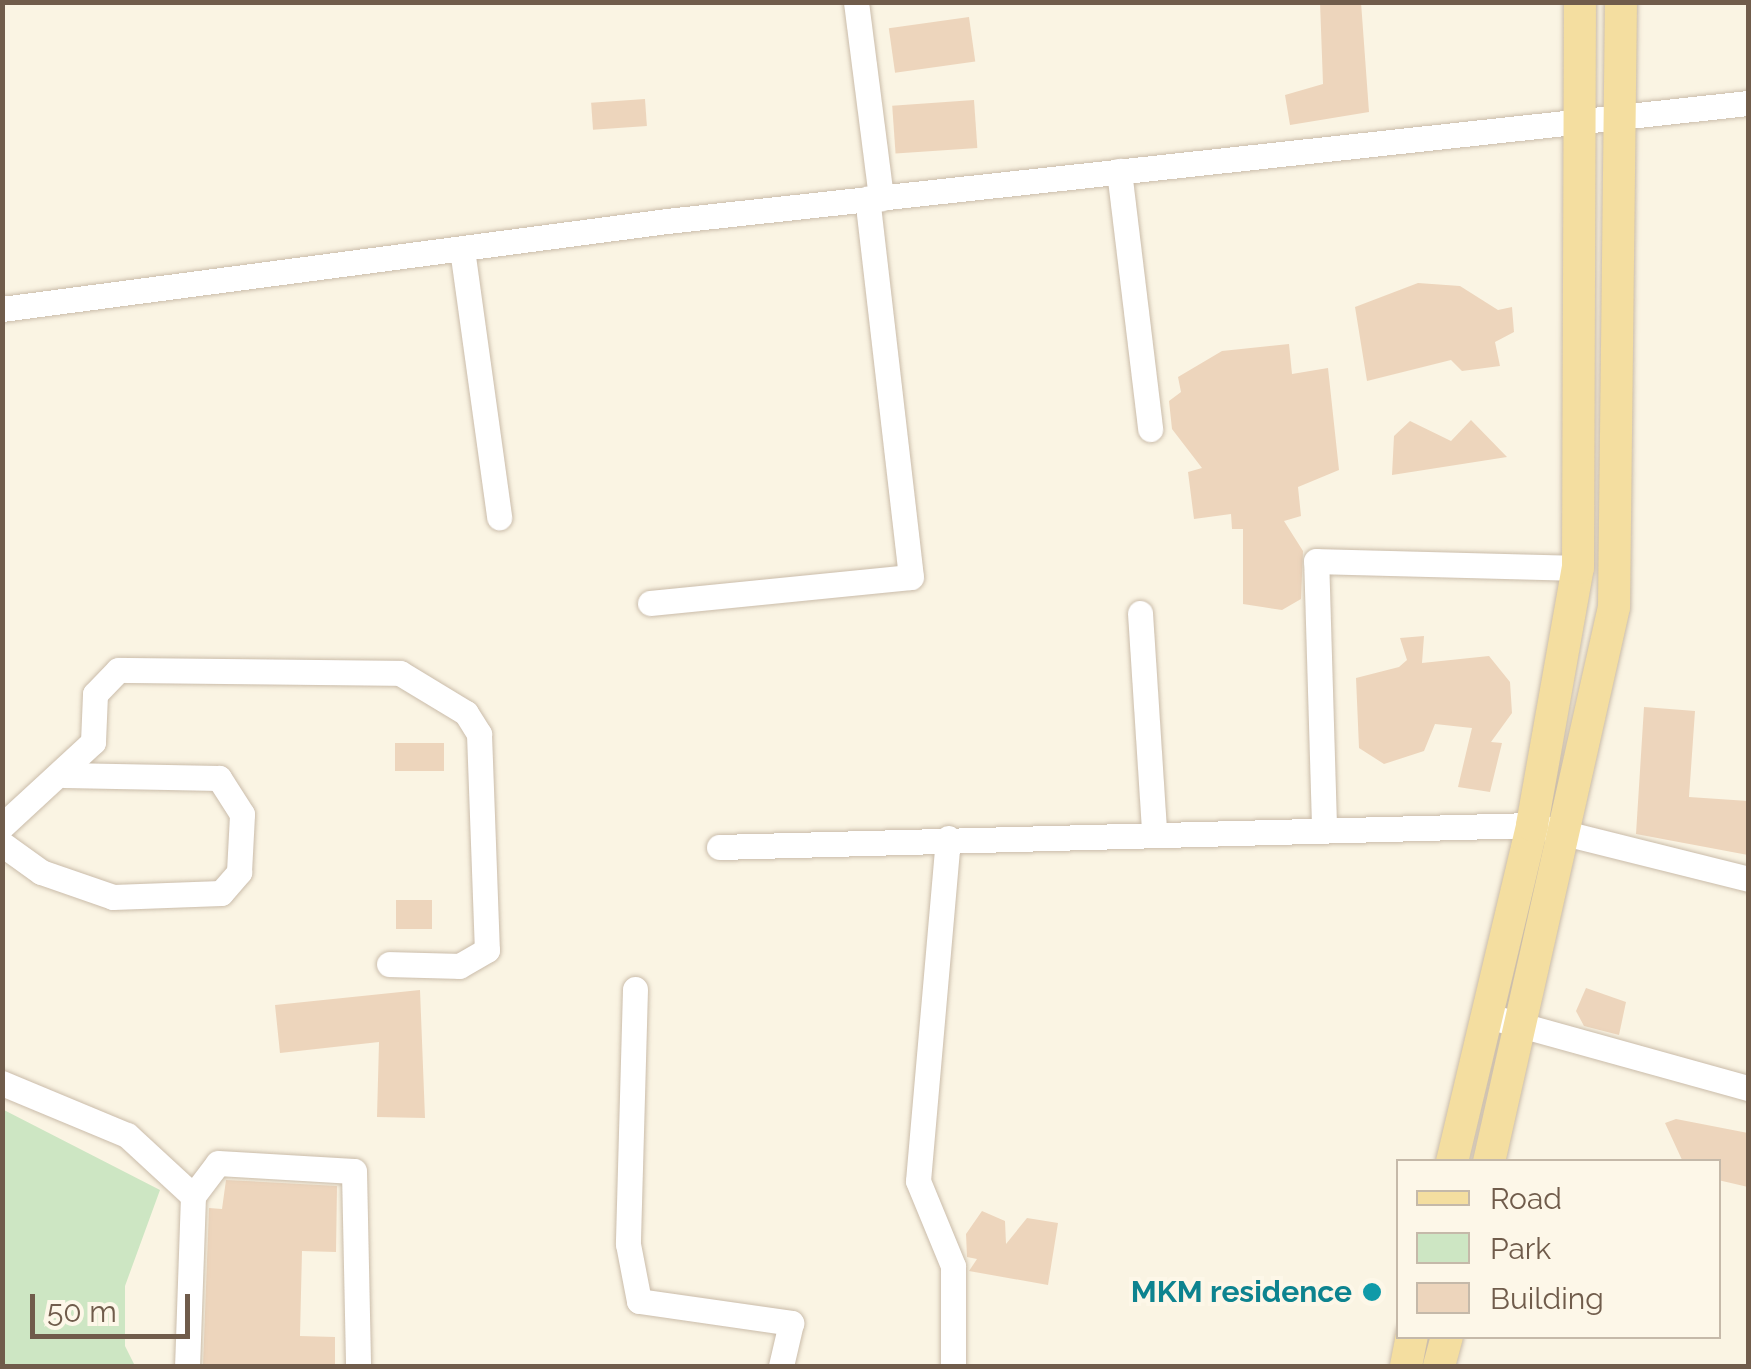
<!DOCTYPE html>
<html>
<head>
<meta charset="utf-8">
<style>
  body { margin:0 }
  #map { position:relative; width:1751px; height:1369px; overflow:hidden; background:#faf4e3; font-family:Raleway,sans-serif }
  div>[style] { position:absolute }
  .green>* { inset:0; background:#cde6c3 }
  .building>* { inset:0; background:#edd5bc; transform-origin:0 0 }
  .roads { filter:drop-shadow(0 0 2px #cabcaa) drop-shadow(0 0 2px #cabcaa) }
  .minor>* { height:25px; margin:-12.5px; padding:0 12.5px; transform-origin:12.5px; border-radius:12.5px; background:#fff }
  .major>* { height:32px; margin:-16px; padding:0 16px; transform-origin:16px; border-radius:16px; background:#f4dea0 }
  .dots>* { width:28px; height:28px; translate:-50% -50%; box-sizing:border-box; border:5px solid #fdf7e8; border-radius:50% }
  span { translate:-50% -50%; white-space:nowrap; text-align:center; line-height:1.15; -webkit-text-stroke:8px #fdf7e8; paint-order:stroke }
  .culture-label { font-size:30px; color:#0d838f; font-weight:700 }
  .right { translate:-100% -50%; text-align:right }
  .frame { position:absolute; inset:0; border:5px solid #705c4b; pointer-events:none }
  .legend { position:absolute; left:1396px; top:1159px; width:325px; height:180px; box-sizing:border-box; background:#fdf7e8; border:2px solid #c5b9a9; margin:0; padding:12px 18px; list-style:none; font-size:30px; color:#705c4b }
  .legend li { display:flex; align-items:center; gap:20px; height:50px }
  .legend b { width:50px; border:2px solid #c5b9a9 }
  .scale { position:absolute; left:30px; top:1294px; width:160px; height:45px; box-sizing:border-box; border:5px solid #705c4b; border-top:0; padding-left:12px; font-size:30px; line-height:35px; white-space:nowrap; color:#705c4b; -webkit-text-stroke:8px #fdf7e8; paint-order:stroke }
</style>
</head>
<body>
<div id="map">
  <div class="green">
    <i style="clip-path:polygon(2px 1109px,160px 1190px,125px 1286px,125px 1346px,135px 1366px,3px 1366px)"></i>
  </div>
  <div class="building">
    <i style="clip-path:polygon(1320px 2px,1361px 2px,1369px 112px,1290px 125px,1285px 95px,1323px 84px)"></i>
    <i style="left:969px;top:17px;width:45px;height:81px;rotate:82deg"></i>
    <i style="left:645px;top:99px;width:27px;height:54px;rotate:86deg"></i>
    <i style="left:974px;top:100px;width:48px;height:82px;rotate:86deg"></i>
    <i style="clip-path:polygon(1418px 283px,1460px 286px,1498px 310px,1512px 307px,1514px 332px,1495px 342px,1500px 366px,1462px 371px,1451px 360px,1367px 381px,1355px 307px)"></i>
    <i style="clip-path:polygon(1289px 344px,1292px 374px,1328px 368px,1339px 470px,1298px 487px,1301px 516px,1284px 521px,1303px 551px,1301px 599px,1282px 610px,1243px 604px,1243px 529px,1232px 529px,1231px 514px,1194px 519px,1188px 472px,1202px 468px,1172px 429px,1169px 401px,1181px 392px,1178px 377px,1222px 351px)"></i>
    <i style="clip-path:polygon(1471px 420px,1507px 457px,1392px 475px,1394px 436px,1410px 421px,1451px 441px)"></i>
    <i style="clip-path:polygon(1424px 636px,1422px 663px,1489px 656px,1510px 682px,1512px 713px,1491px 742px,1502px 743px,1490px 792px,1458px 787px,1472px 728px,1435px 724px,1424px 751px,1384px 764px,1359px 748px,1356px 678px,1399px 667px,1407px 660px,1400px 638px)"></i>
    <i style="clip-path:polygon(1644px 707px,1695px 711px,1689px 797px,1748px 801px,1748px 855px,1636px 834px)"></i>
    <i style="left:395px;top:743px;width:49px;height:28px"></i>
    <i style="left:396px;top:900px;width:36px;height:29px"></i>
    <i style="clip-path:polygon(1586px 988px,1626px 1002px,1619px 1035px,1584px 1026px,1576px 1011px)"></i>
    <i style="clip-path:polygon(420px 990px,425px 1118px,377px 1117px,379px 1042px,280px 1053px,275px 1005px)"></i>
    <i style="clip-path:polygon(1676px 1119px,1748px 1133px,1748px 1187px,1718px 1180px,1718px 1162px,1683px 1162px,1665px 1123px)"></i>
    <i style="clip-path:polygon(226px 1180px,337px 1186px,336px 1252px,302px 1251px,300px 1336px,335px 1337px,335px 1366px,203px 1366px,209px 1208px,222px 1209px)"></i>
    <i style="clip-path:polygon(982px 1211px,1005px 1221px,1006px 1244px,1027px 1218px,1058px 1223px,1048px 1285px,969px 1271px,977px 1259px,967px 1257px,966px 1234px)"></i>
  </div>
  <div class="roads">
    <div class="minor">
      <i style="left:856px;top:2px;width:198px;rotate:82.7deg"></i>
      <i style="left:1119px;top:171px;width:260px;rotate:83.1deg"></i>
      <i style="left:462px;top:249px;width:271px;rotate:82.1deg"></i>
      <i style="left:2px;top:309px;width:671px;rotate:-7.54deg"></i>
      <i style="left:667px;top:221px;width:1087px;rotate:-6.23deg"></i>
      <i style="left:650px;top:603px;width:262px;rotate:-5.7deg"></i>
      <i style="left:911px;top:577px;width:381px;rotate:-96.6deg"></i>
      <i style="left:1140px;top:613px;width:216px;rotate:86.3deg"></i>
      <i style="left:1324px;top:825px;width:264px;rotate:-91.7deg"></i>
      <i style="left:1316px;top:561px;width:262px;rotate:1.5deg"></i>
      <i style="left:2px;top:826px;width:124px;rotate:-42.7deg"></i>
      <i style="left:93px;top:742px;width:48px;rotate:-87.6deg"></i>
      <i style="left:95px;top:694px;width:33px;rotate:-46deg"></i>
      <i style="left:118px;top:670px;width:282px;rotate:0.6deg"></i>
      <i style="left:400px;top:673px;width:77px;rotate:31.2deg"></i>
      <i style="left:466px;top:713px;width:25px;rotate:58deg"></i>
      <i style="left:479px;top:734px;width:216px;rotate:87.9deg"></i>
      <i style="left:487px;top:950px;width:32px;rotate:150deg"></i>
      <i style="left:459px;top:966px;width:70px;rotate:-178.4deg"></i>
      <i style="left:948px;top:838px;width:344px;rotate:95deg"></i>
      <i style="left:918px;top:1181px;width:92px;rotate:67.6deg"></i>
      <i style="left:953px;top:1266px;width:100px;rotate:90deg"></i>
      <i style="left:2px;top:844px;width:48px;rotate:35.7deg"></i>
      <i style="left:41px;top:872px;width:76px;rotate:19.1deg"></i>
      <i style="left:113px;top:897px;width:108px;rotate:-2.1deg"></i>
      <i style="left:221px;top:893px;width:28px;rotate:-49deg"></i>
      <i style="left:239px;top:872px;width:58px;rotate:-87deg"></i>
      <i style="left:242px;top:814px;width:43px;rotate:-122.6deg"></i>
      <i style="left:219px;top:778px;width:155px;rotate:-178.9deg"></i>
      <i style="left:719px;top:847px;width:813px;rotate:-1.55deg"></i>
      <i style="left:1532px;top:825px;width:223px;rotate:14deg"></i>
      <i style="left:635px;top:989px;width:255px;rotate:91.6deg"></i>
      <i style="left:628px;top:1244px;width:58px;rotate:79.1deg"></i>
      <i style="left:639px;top:1301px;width:154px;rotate:8.2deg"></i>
      <i style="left:791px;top:1323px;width:44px;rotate:103.1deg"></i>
      <i style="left:1488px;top:1016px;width:270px;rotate:15.5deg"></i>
      <i style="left:2px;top:1083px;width:135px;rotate:22.6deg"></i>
      <i style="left:127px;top:1135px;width:90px;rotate:42.7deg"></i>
      <i style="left:193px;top:1196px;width:170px;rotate:92deg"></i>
      <i style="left:193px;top:1196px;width:41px;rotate:-52.9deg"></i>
      <i style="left:218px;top:1163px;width:136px;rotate:3.4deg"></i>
      <i style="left:354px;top:1171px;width:195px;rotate:88.8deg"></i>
    </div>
    <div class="major">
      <i style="left:1452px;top:1162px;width:346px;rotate:-76.6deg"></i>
      <i style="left:1532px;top:825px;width:261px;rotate:-79.9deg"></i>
      <i style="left:1578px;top:568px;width:566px;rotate:-89.8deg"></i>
      <i style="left:1489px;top:1162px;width:569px;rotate:-77.31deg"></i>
      <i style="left:1614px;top:607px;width:605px;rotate:-89.34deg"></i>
      <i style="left:1406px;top:1366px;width:31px;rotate:-79deg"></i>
      <i style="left:1439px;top:1366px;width:31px;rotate:-75deg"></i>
    </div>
  </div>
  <div class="dots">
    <i style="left:1372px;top:1292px;background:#0f9aa8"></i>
  </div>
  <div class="culture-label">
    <span class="right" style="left:1352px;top:1292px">MKM residence</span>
  </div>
  <div class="frame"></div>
  <ul class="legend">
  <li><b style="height:12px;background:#f4dea0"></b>Road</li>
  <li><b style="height:28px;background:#cde6c3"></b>Park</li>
  <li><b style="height:28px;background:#edd5bc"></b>Building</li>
  </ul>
  <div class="scale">50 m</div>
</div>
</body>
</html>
